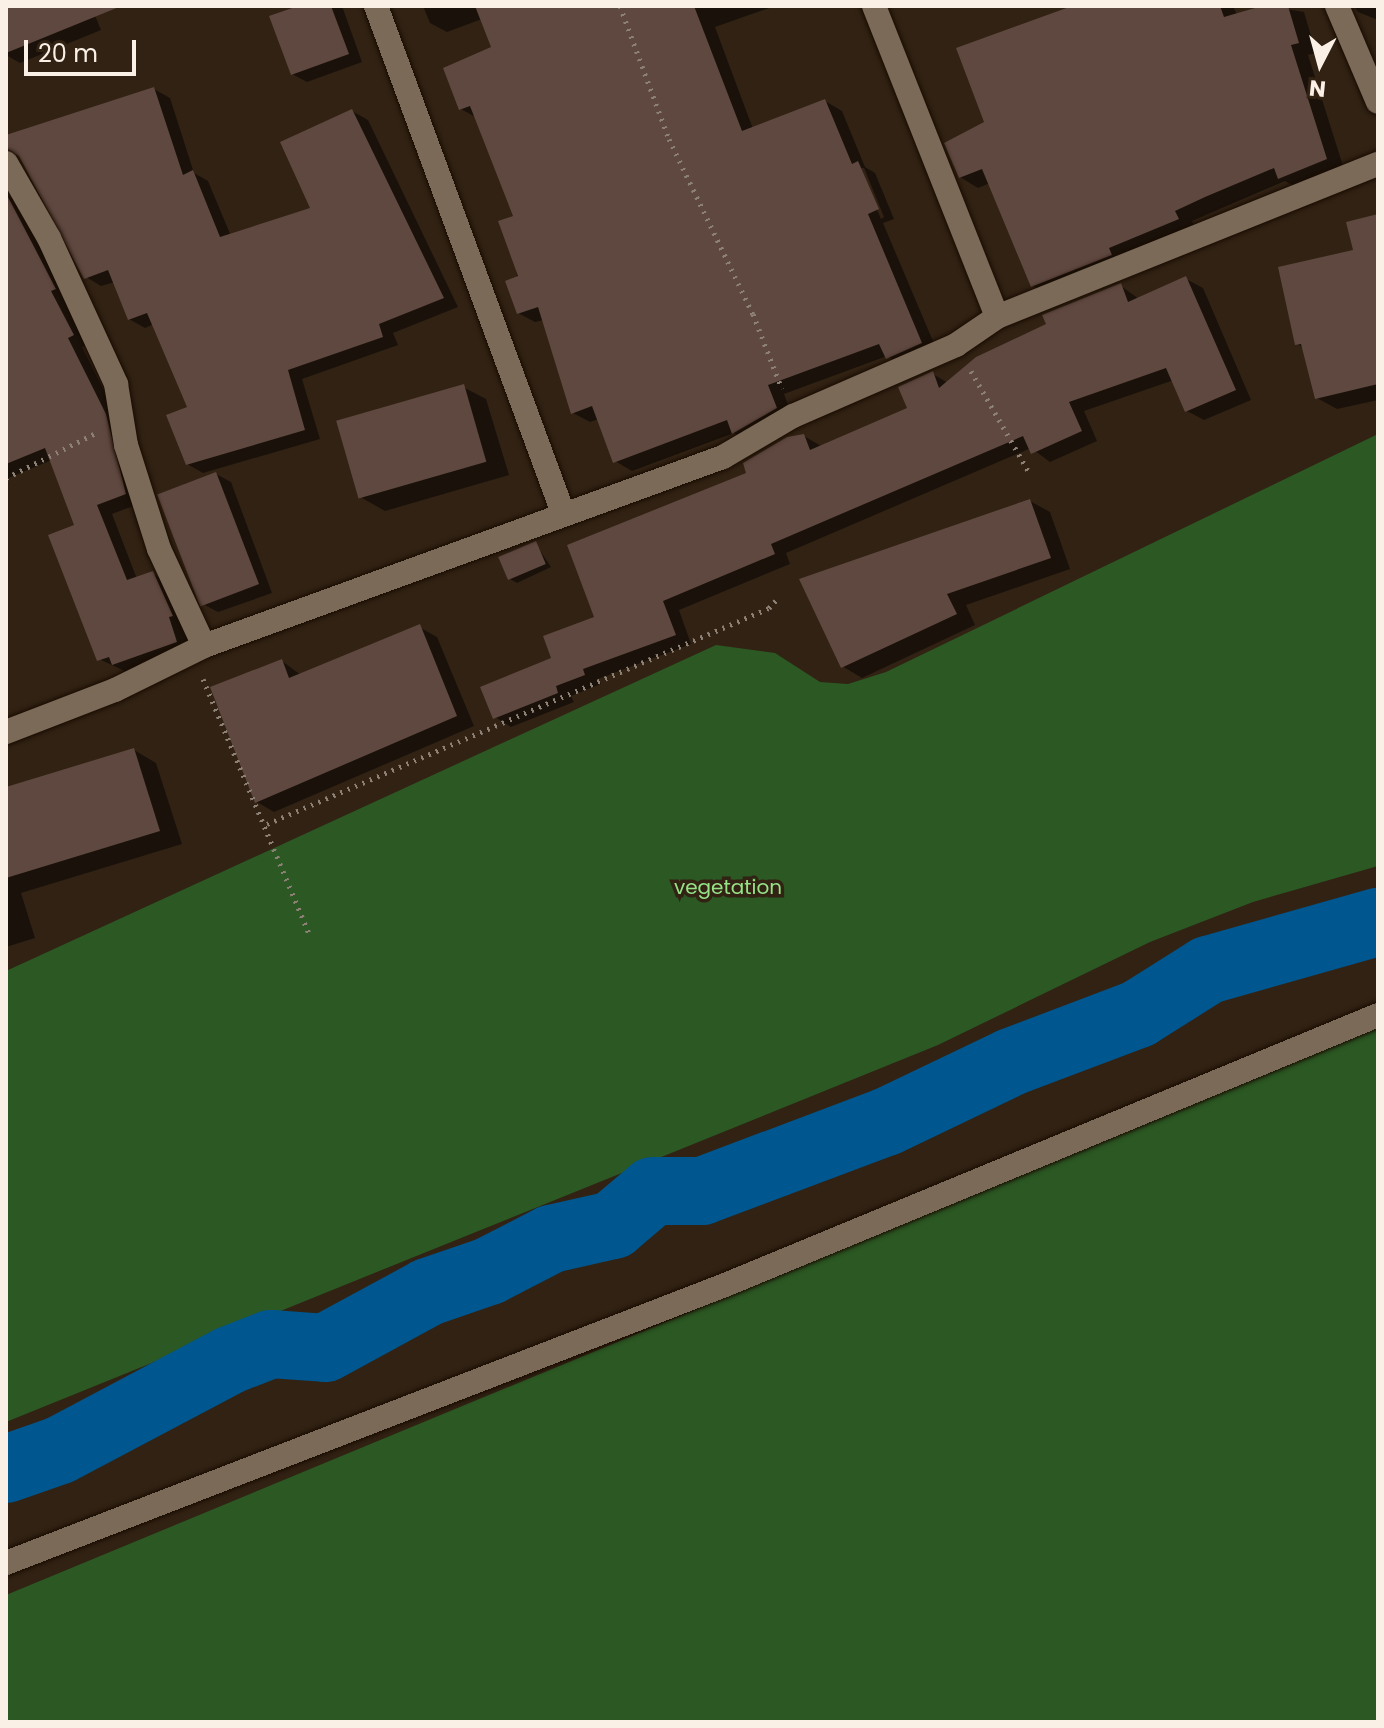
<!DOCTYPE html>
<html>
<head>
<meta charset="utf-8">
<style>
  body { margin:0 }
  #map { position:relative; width:1384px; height:1728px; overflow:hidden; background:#312213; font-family:Poppins,sans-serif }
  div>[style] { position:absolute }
  .green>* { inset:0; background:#2b5823 }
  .shadow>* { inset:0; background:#0007 }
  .river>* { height:68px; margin:-34px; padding:0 34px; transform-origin:34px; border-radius:34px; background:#00568e }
  .building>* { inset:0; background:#5f483f; transform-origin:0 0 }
  .path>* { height:5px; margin-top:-2.5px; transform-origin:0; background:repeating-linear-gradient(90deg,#8d8074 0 2px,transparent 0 8px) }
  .roads { filter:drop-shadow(0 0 2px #180b01) drop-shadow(0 0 2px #180b01) }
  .minor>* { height:24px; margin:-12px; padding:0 12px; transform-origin:12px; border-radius:12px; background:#7b6a58 }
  span { translate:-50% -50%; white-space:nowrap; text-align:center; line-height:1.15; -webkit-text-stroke:7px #312213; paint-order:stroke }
  .park-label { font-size:20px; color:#95e287 }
  .frame { position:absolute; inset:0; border:8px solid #faf0e6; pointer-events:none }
  .north { position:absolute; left:1280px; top:24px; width:80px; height:80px; -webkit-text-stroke:6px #312213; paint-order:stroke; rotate:186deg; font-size:22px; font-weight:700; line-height:32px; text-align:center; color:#faf0e6 }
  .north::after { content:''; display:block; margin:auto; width:28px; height:36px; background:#faf0e6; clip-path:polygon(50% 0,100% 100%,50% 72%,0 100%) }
  .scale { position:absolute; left:24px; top:40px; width:112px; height:36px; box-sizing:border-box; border:4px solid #faf0e6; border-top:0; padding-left:10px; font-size:24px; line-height:28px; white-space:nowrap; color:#faf0e6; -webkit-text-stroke:6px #312213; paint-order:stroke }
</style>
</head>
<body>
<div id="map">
  <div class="green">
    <i style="clip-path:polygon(1378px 434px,1378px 866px,1253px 902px,1150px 942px,938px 1045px,6px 1422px,6px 971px,716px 645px,775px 653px,820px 682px,848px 684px,886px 672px)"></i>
    <i style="clip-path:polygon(1378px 1027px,1378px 1722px,6px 1722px,6px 1595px)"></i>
  </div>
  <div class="shadow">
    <i style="clip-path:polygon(6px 6px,91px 6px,101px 30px,20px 63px,6px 55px)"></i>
    <i style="clip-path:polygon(304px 6px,342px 6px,362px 62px,307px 82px,292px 74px)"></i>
    <i style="clip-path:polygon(evenodd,423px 6px,775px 6px,715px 27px,753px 129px,825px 101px,842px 111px,865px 167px,875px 173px,894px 219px,883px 223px,938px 353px,905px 367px,887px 356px,784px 394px,793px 418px,751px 442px,734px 433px,632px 471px,615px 461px,599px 419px,590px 422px,573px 413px,544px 320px,535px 322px,518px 313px,515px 217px,477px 118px,461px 109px,494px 48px,482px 19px,447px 32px,430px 23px,423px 6px,859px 168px,864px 168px,884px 217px,881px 219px,859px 168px)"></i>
    <i style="clip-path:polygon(1078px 6px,1233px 6px,1237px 15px,1269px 6px,1304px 12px,1316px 53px,1308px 55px,1344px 169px,1297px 188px,1285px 181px,1192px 221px,1196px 229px,1051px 296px,1033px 286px,990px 183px,978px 188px,960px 177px,986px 123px)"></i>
    <i style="clip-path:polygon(1354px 6px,1378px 6px,1378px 20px,1358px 12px)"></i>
    <i style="clip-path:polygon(154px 89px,170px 98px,194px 173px,208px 181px,231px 236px,312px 209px,352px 111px,368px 120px,458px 307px,393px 333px,398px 345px,302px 379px,320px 439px,203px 473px,187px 464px,189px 408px,154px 324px,145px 328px,129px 319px,115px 282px,101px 286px,86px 277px)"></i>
    <i style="clip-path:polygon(6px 195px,21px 203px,89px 344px,82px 347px,121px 425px,141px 503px,112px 514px,137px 579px,153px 574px,169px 583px,192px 651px,129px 673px,99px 659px,77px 526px,52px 460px,6px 479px)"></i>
    <i style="clip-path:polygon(1378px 216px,1378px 400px,1337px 409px,1317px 398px,1304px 348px,1297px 344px)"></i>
    <i style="clip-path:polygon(1186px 279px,1203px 288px,1251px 400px,1204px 420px,1187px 411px,1174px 380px,1084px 411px,1097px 441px,1050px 462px,1031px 448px,786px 553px,790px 564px,679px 610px,691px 644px,598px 679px,601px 684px,571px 696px,574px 702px,511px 727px,495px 717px,749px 474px,804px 436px,821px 446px,910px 409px,933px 374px,948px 383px,1121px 286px,1139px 299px)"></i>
    <i style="clip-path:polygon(463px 387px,486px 399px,509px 475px,385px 511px,362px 498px)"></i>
    <i style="clip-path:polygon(216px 474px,231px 482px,272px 593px,218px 612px,203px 604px)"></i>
    <i style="clip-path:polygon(1030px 501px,1050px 512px,1070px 569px,966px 605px,975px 625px,862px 678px,842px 666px)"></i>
    <i style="clip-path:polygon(535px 543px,551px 567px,517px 583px,510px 579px)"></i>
    <i style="clip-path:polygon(419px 627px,437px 637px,474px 726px,274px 812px,257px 802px,282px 661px,301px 675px)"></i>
    <i style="clip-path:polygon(134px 750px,156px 763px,182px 844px,21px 893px,35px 938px,6px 947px,6px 807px)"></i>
  </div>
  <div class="river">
    <i style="left:6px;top:1469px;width:57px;rotate:-19.4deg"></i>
    <i style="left:60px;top:1450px;width:192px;rotate:-27.9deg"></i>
    <i style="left:230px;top:1360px;width:44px;rotate:-21.3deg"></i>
    <i style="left:271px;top:1344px;width:54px;rotate:4.2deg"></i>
    <i style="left:325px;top:1348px;width:117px;rotate:-28.5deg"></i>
    <i style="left:428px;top:1292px;width:65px;rotate:-19deg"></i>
    <i style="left:489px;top:1271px;width:70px;rotate:-27.3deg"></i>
    <i style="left:551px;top:1239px;width:64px;rotate:-12.7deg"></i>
    <i style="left:613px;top:1225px;width:52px;rotate:-40.4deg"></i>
    <i style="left:653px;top:1191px;width:49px"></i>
    <i style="left:702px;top:1191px;width:197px;rotate:-20.6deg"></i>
    <i style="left:886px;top:1122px;width:139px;rotate:-25.6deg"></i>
    <i style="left:1011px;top:1062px;width:136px;rotate:-20.7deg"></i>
    <i style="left:1138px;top:1014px;width:83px;rotate:-32.2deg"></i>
    <i style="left:1208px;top:970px;width:177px;rotate:-15.8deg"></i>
  </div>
  <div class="building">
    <i style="clip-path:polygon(6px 6px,119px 6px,119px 7px,6px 53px)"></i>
    <i style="clip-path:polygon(298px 6px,331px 6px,349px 54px,291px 75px,269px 16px)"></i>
    <i style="clip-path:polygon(475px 6px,694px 6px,742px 131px,825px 99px,852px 164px,858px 161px,879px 209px,868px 214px,922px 343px,886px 359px,879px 344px,768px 385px,777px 408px,732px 434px,727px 420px,613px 463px,592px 406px,571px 414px,538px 307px,517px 314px,505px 281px,518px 276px,498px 221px,513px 216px,470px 106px,459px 110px,443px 68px,491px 47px)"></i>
    <i style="clip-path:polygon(1072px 6px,1220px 6px,1224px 17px,1262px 6px,1288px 6px,1299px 43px,1291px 45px,1327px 159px,1278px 179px,1274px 168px,1205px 197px,1175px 211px,1179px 219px,1109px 248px,1112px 255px,1031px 287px,982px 169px,959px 178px,944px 143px,984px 122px,956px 48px)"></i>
    <i style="clip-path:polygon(154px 87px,183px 175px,193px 170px,220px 237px,310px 208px,280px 142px,352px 109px,444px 298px,379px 324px,383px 337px,288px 370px,305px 430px,186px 465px,166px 415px,187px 407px,147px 313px,128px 320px,108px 270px,84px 279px,19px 156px,6px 148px,6px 135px)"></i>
    <i style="clip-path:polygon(6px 193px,56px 289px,51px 291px,74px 335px,68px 338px,106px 414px,126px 494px,97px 505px,127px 580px,153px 571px,173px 616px,169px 617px,177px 642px,112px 665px,109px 657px,97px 661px,48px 535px,74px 525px,45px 448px,6px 464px)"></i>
    <i style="clip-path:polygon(1378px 214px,1378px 384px,1315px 399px,1301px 344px,1295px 345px,1278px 267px,1353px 250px,1346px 222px)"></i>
    <i style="clip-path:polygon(1186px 276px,1236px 390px,1185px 412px,1166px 368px,1069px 402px,1082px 431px,1031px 454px,1023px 436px,771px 544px,775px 554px,663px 601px,676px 635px,583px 669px,585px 675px,556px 686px,558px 693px,493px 719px,480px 687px,551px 658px,543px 636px,594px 617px,567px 545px,746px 473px,743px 463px,787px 437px,804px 434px,810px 450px,907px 408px,898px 387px,933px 371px,939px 388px,976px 357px,1046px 324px,1042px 315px,1121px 283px,1128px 302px)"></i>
    <i style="left:464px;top:384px;width:81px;height:133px;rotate:74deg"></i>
    <i style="left:216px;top:472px;width:120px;height:63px;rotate:69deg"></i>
    <i style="clip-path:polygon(1030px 499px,1051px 558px,947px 594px,957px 614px,841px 668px,799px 579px)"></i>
    <i style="left:536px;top:541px;width:25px;height:41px;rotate:67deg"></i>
    <i style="clip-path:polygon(420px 624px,457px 716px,255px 803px,210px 687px,282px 659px,289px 678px)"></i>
    <i style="clip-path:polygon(134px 748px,160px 831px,6px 878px,6px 787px)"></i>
  </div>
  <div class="path">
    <i style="left:620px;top:6px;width:142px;rotate:69.8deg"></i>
    <i style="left:669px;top:139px;width:194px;rotate:64.4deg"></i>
    <i style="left:753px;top:314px;width:80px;rotate:68.9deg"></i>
    <i style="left:971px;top:371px;width:119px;rotate:60.2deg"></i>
    <i style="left:6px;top:478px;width:101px;rotate:-26.6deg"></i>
    <i style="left:203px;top:679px;width:276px;rotate:67.4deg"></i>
    <i style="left:267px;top:824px;width:546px;rotate:-23.28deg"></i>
    <i style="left:769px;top:608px;width:13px;rotate:-48deg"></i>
  </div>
  <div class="roads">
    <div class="minor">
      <i style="left:376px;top:6px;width:540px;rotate:69.75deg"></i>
      <i style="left:874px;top:6px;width:334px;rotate:68.4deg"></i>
      <i style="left:1337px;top:6px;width:104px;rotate:66.9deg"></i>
      <i style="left:6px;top:163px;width:86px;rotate:60.2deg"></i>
      <i style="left:49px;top:238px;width:161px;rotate:65.3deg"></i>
      <i style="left:116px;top:384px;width:62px;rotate:80.7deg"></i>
      <i style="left:126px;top:445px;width:109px;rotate:72.4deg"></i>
      <i style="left:159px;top:549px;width:107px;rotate:65.1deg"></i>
      <i style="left:6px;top:732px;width:117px;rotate:-21.1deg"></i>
      <i style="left:115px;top:690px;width:99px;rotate:-26.3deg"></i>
      <i style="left:204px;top:646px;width:552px;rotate:-20.01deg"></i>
      <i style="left:723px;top:457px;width:81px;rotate:-30.4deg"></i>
      <i style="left:793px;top:416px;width:178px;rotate:-23.5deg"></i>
      <i style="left:956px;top:345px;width:50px;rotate:-34.3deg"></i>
      <i style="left:997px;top:317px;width:411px;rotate:-21.9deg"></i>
      <i style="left:6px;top:1563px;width:771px;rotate:-21.14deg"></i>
      <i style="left:725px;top:1285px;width:707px;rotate:-22.46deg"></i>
    </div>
  </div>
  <div class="park-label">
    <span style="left:728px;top:887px">vegetation</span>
  </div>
  <div class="frame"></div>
  <div class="north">N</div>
  <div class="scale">20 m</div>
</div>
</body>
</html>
